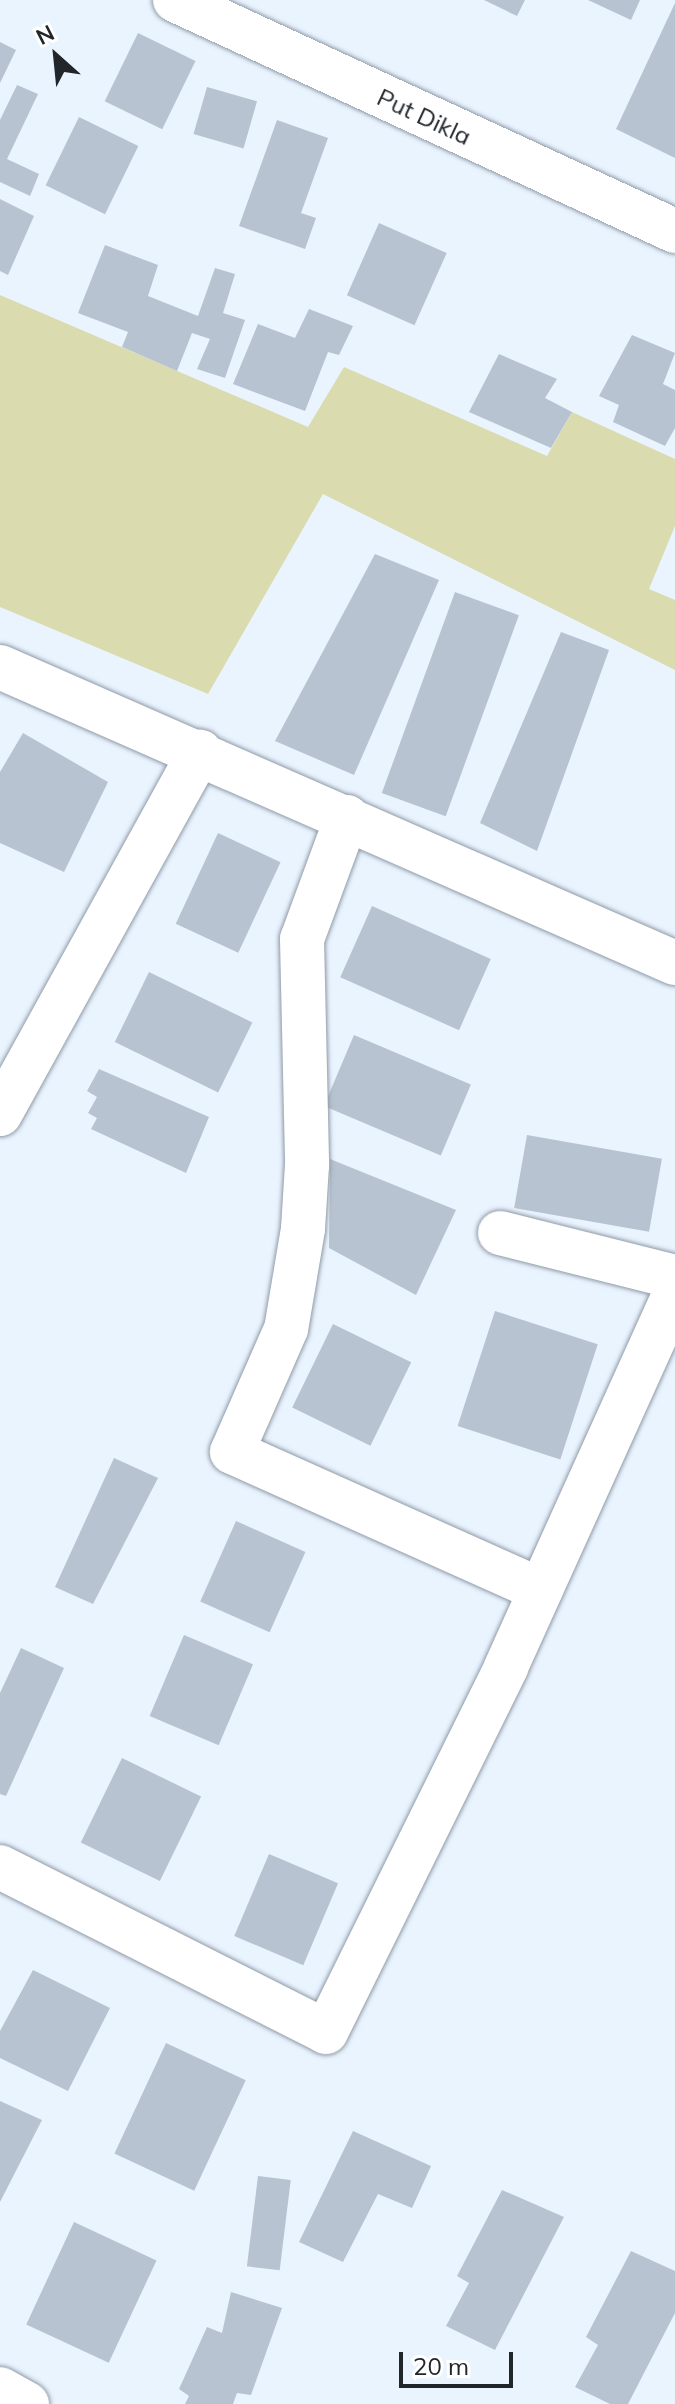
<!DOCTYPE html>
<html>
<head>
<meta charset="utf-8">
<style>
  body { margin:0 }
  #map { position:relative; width:675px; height:2404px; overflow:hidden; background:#eaf4ff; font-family:Mulish,sans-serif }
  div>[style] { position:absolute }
  .green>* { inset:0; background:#dadcaf }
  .building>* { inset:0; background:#b7c3d0; transform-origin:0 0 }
  .roads { filter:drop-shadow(0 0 2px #8f9ba7) drop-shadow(0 0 2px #8f9ba7) }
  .minor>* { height:44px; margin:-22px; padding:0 22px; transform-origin:22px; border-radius:22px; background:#fff }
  span { translate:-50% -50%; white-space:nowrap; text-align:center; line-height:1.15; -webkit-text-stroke:6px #fff; paint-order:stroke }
  .street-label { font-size:24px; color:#21262b }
  .north { position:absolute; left:16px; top:16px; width:80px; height:80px; -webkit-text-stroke:6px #fff; paint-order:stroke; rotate:333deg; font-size:22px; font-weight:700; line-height:32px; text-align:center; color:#21262b }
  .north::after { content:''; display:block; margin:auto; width:28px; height:36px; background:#21262b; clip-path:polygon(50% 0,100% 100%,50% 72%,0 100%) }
  .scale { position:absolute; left:399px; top:2352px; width:114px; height:36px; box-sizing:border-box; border:4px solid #21262b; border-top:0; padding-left:10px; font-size:24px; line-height:28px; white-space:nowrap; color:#21262b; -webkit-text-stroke:6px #fff; paint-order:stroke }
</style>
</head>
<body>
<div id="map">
  <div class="green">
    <i style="clip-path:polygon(0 295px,308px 427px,344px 367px,547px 456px,572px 412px,675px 459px,675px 526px,649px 589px,675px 600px,675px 670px,323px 494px,208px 694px,0 607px)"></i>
  </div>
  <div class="building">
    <i style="clip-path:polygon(484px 0,525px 0,517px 16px)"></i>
    <i style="clip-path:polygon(588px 0,640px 0,631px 20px)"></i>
    <i style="clip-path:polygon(675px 3px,675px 158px,616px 129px)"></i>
    <i style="left:138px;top:33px;width:64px;height:76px;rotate:26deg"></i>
    <i style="clip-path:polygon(0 42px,16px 50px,0 83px)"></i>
    <i style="clip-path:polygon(17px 85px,38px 94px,7px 159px,39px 174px,30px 196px,0 182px,0 120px)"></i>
    <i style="left:207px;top:87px;width:52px;height:49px;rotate:16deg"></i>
    <i style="left:79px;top:117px;width:66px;height:76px;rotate:26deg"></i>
    <i style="clip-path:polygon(277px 120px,328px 138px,301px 213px,316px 218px,305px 249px,239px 226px)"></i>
    <i style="clip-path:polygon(0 199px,34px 216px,8px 275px,0 271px)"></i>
    <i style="left:379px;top:223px;width:74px;height:79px;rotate:24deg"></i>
    <i style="clip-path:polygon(105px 245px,158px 265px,148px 296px,198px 316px,215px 268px,235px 274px,223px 313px,245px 320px,225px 378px,197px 369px,210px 339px,192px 333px,177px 371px,122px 347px,128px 332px,78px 313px)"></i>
    <i style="clip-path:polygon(309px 309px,353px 326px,339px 355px,328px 352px,305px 411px,233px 384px,258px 324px,295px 338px)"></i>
    <i style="clip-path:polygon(632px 335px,675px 353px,663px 384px,675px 390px,675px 428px,665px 446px,613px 422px,619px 405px,599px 396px)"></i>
    <i style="clip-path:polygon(499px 354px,557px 379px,545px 398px,572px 412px,551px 448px,469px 412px)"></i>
    <i style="clip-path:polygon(375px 554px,439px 580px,354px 775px,275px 741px)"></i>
    <i style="left:455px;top:592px;width:68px;height:214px;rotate:20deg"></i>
    <i style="clip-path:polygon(561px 632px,609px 650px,537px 851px,480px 823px)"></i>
    <i style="clip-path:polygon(23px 733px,108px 782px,64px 872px,0 843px,0 772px)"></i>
    <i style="left:218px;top:833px;width:69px;height:100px;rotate:25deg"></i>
    <i style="left:372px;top:906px;width:130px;height:78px;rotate:24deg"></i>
    <i style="left:149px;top:972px;width:115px;height:78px;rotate:26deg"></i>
    <i style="left:354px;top:1035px;width:127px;height:77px;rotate:23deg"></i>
    <i style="clip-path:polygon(99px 1069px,209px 1117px,186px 1173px,91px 1129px,97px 1118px,88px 1113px,97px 1097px,87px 1091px)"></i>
    <i style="left:527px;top:1135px;width:137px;height:74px;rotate:10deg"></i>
    <i style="clip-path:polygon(330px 1159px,456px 1210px,416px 1295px,329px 1248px)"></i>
    <i style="left:495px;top:1311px;width:108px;height:121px;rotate:18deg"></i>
    <i style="left:333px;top:1324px;width:87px;height:93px;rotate:26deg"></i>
    <i style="clip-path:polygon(114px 1458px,158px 1478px,93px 1604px,55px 1587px)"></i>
    <i style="left:236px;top:1521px;width:76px;height:88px;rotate:24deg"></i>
    <i style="left:184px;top:1635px;width:75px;height:88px;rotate:23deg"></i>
    <i style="clip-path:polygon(21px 1648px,64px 1668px,6px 1796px,0 1794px,0 1693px)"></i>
    <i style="left:122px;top:1758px;width:88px;height:94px;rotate:26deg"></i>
    <i style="left:269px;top:1854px;width:75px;height:89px;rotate:23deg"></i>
    <i style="clip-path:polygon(33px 1970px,110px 2008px,68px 2091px,0 2058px,0 2031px)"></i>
    <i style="left:166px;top:2043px;width:88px;height:122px;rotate:25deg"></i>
    <i style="clip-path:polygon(0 2101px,42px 2120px,0 2202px)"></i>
    <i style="clip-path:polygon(353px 2131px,431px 2166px,412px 2208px,378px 2194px,343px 2262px,299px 2242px)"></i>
    <i style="left:258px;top:2176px;width:33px;height:91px;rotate:7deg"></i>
    <i style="clip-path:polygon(502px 2190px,564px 2217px,495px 2350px,446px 2326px,469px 2283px,457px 2276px)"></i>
    <i style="left:74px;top:2222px;width:91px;height:113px;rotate:25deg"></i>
    <i style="clip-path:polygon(631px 2251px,675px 2271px,675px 2313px,628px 2404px,610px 2404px,575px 2387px,598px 2345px,586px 2337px)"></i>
    <i style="clip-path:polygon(231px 2292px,282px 2308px,251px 2395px,237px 2393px,233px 2404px,185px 2404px,189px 2396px,179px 2389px,207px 2327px,222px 2333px)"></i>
  </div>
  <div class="roads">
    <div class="minor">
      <i style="left:175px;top:0;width:551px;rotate:24.8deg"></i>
      <i style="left:0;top:667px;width:737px;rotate:23.68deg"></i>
      <i style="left:347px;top:817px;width:130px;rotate:110.2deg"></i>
      <i style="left:302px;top:939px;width:226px;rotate:88.7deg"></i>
      <i style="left:307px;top:1165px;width:64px;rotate:93.6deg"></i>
      <i style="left:303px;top:1229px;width:101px;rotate:99.6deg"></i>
      <i style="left:286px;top:1329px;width:134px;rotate:113.7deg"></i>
      <i style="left:232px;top:1452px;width:338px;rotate:24.1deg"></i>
      <i style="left:0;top:1114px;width:414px;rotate:-61.1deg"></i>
      <i style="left:500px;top:1233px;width:180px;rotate:14.1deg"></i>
      <i style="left:0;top:1867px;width:365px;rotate:26.8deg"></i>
      <i style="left:326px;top:2032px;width:407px;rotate:-63.7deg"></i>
      <i style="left:506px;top:1667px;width:410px;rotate:-65.7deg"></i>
      <i style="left:0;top:2389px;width:31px;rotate:29deg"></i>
    </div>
  </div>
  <div class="street-label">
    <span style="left:424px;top:117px;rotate:25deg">Put Dikla</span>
  </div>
  <div class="north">N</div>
  <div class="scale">20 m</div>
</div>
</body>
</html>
